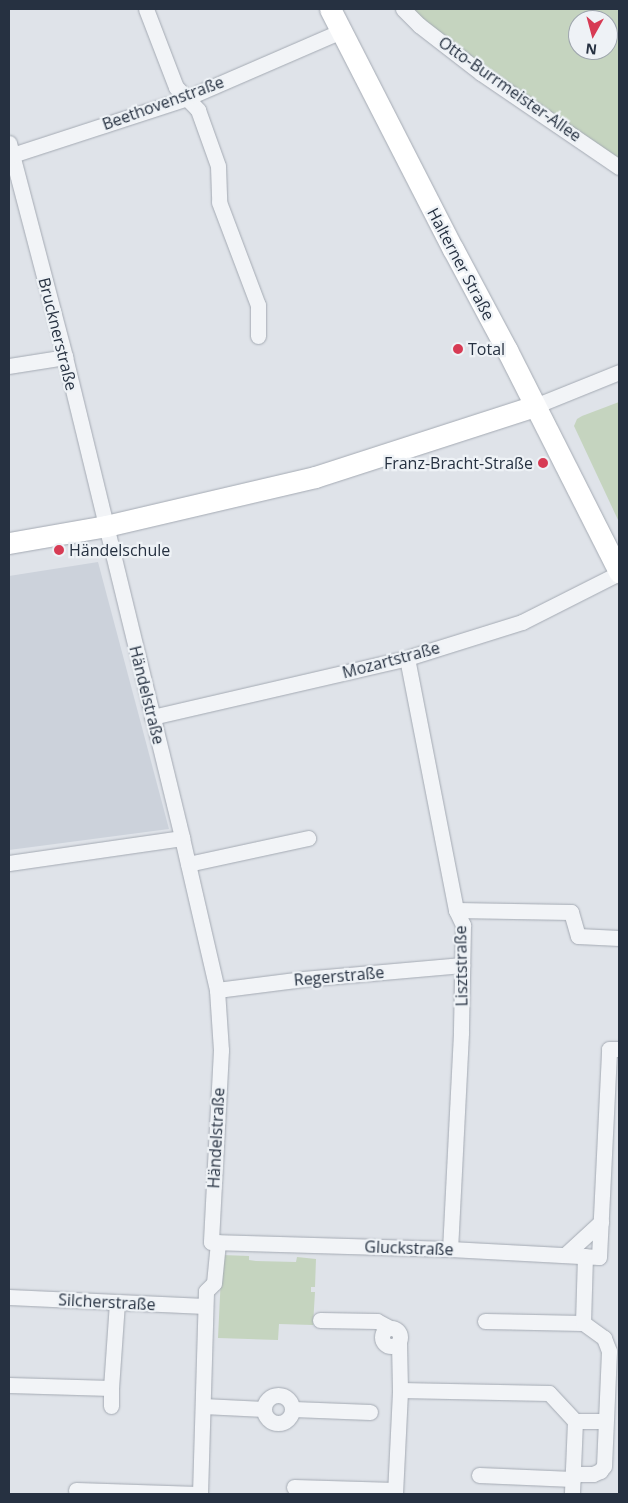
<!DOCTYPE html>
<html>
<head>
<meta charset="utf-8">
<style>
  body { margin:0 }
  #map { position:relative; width:628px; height:1503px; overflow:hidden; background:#dfe3e9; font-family:"Open Sans",sans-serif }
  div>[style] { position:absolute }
  .built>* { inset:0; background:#ccd2db }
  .green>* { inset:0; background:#c5d4bf }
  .roads { filter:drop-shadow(0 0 1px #a4aab3) drop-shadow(0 0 1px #a4aab3) }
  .street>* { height:15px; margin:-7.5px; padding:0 7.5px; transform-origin:7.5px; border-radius:7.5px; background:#f2f4f7 }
  .street>.ring { margin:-7.5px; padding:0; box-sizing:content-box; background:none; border:15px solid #f2f4f7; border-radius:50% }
  .secondary>* { height:21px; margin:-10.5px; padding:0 10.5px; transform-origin:10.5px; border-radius:10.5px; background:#fff }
  .dots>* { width:14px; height:14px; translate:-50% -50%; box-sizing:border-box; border:2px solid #eef2f6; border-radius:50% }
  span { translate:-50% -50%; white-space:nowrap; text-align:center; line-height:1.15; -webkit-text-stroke:4.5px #eef2f6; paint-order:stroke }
  .street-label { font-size:16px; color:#263141 }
  .poi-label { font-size:16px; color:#263141 }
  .left { translate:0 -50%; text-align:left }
  .right { translate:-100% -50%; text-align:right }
  .frame { position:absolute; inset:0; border:10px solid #263141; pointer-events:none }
  .north { position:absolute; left:568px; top:10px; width:50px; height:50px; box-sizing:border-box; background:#eef2f6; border:1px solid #9ea5ae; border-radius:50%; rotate:187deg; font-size:14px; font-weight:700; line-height:20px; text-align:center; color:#263141 }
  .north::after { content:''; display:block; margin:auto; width:18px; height:22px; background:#d73b54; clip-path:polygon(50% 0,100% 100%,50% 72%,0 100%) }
</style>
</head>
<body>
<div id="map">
  <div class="built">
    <i style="clip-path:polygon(98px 562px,169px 829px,9px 850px,9px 576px)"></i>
  </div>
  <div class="green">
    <i style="clip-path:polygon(evenodd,410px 9px,619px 9px,619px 163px,483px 69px,410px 9px,578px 20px,608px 20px,608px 50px,578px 50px,578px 20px)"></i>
    <i style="clip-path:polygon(619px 402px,619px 522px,574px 426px,577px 419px,582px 416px)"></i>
    <i style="clip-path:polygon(222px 1255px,249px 1256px,249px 1260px,256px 1261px,296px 1262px,297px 1257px,316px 1259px,315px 1287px,311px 1287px,311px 1292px,315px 1292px,313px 1325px,279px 1324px,278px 1340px,218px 1338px)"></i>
  </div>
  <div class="roads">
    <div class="street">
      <i style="left:146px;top:9px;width:84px;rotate:69deg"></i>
      <i style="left:176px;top:87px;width:32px;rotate:46deg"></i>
      <i style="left:198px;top:110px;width:59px;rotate:70.3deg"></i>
      <i style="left:218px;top:166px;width:36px;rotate:88deg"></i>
      <i style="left:219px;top:202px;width:110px;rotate:69.3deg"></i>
      <i style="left:258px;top:305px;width:31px;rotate:90deg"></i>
      <i style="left:403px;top:9px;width:23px;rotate:45deg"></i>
      <i style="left:419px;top:25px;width:78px;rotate:37.7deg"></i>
      <i style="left:481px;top:73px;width:167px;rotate:34.3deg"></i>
      <i style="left:9px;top:143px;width:221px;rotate:75.3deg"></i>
      <i style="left:65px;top:357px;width:495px;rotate:76.3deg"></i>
      <i style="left:182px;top:838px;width:156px;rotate:77deg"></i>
      <i style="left:217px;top:990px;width:60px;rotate:86.2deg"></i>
      <i style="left:221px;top:1050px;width:192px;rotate:93deg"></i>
      <i style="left:211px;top:1242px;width:239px;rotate:1.7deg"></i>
      <i style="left:450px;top:1249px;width:149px;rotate:3.1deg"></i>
      <i style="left:599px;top:1257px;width:208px;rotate:-87.2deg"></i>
      <i style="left:609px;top:1049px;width:10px"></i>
      <i style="left:9px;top:156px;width:187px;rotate:-18deg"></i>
      <i style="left:187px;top:98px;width:168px;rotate:-23.5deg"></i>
      <i style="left:9px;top:366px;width:57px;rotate:-9.1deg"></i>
      <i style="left:535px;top:406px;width:91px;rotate:-22deg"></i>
      <i style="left:407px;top:658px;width:257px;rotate:79deg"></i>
      <i style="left:456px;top:910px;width:17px;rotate:65deg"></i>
      <i style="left:463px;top:925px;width:108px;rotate:91.1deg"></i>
      <i style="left:461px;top:1033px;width:216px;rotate:92.9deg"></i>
      <i style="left:152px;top:717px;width:262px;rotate:-13deg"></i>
      <i style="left:407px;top:658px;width:121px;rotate:-17.4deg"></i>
      <i style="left:522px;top:622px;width:109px;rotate:-26.8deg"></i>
      <i style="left:9px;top:863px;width:175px;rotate:-8.2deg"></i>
      <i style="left:188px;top:864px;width:123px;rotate:-12.2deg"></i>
      <i style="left:456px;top:910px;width:115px;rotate:1deg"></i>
      <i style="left:571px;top:912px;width:25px;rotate:74deg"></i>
      <i style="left:578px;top:936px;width:41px;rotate:2.8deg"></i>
      <i style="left:217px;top:990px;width:87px;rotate:-7.3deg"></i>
      <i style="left:303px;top:979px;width:160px;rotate:-5deg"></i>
      <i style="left:565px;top:1255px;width:49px;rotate:-42.5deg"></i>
      <i style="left:9px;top:1297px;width:196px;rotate:2.6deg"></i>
      <i style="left:320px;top:1320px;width:57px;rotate:1deg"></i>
      <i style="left:377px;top:1321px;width:15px;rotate:28deg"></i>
      <i style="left:485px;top:1321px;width:98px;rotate:1.2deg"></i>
      <i class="ring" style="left:382px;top:1328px;width:3px;height:3px"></i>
      <i style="left:9px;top:1385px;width:102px;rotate:1.7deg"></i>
      <i style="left:111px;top:1388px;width:85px;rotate:-86deg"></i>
      <i style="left:400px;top:1390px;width:149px;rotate:1.2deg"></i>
      <i style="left:549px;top:1393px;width:38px;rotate:47deg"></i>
      <i style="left:575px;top:1421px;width:73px;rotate:92.4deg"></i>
      <i class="ring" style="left:264px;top:1395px;width:13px;height:13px"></i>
      <i style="left:111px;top:1406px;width:18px;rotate:-90deg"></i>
      <i style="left:203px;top:1406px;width:61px;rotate:2.8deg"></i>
      <i style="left:293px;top:1409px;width:77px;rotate:2.2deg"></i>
      <i style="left:575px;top:1421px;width:30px"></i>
      <i style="left:573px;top:1474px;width:20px"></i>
      <i style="left:593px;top:1474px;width:8px;rotate:-23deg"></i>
      <i style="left:600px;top:1471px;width:6px;rotate:-51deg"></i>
      <i style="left:604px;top:1466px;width:115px;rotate:-87.5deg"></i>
      <i style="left:609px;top:1351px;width:14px;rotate:-111deg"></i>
      <i style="left:604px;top:1338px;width:26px;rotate:-144deg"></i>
      <i style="left:583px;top:1323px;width:67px;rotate:-88.3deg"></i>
      <i style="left:479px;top:1475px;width:94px;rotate:2.4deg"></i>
      <i style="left:294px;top:1487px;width:101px;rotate:1.7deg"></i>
      <i style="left:76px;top:1490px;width:122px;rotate:1.9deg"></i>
      <i style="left:200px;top:1494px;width:203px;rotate:-88.3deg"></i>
      <i style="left:206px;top:1291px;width:11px;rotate:-45deg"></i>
      <i style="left:214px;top:1283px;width:41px;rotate:-84.4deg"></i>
      <i style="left:395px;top:1494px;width:104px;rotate:-87.2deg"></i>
      <i style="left:400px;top:1390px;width:48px;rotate:-91.2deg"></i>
    </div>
    <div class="secondary">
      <i style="left:330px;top:9px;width:270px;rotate:62.9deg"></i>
      <i style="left:453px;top:249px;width:115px;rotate:61.9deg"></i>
      <i style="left:507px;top:350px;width:249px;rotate:63.2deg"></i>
      <i style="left:9px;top:543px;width:98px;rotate:-9.9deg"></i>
      <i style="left:106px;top:526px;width:215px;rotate:-13.2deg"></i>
      <i style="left:315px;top:477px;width:231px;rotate:-17.9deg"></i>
    </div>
  </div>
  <div class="dots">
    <i style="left:458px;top:349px;background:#d73b54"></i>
    <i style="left:543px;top:463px;background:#d73b54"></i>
    <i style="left:59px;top:550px;background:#d73b54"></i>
  </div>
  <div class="street-label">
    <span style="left:510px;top:89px;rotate:35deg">Otto-Burrmeister-Allee</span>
    <span style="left:163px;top:103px;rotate:-20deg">Beethovenstraße</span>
    <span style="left:461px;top:264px;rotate:62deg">Halterner Straße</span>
    <span style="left:58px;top:334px;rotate:76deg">Brucknerstraße</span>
    <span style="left:391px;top:660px;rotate:-15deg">Mozartstraße</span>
    <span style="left:147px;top:695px;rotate:76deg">Händelstraße</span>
    <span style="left:461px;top:966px;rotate:-91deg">Lisztstraße</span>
    <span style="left:339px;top:976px;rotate:-5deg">Regerstraße</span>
    <span style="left:216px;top:1138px;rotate:-87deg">Händelstraße</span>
    <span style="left:409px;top:1248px;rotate:2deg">Gluckstraße</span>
    <span style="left:107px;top:1302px;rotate:3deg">Silcherstraße</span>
  </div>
  <div class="poi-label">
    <span class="left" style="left:468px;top:349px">Total</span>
    <span class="right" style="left:533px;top:463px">Franz-Bracht-Straße</span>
    <span class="left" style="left:69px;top:550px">Händelschule</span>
  </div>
  <div class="frame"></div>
  <div class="north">N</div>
</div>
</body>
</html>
